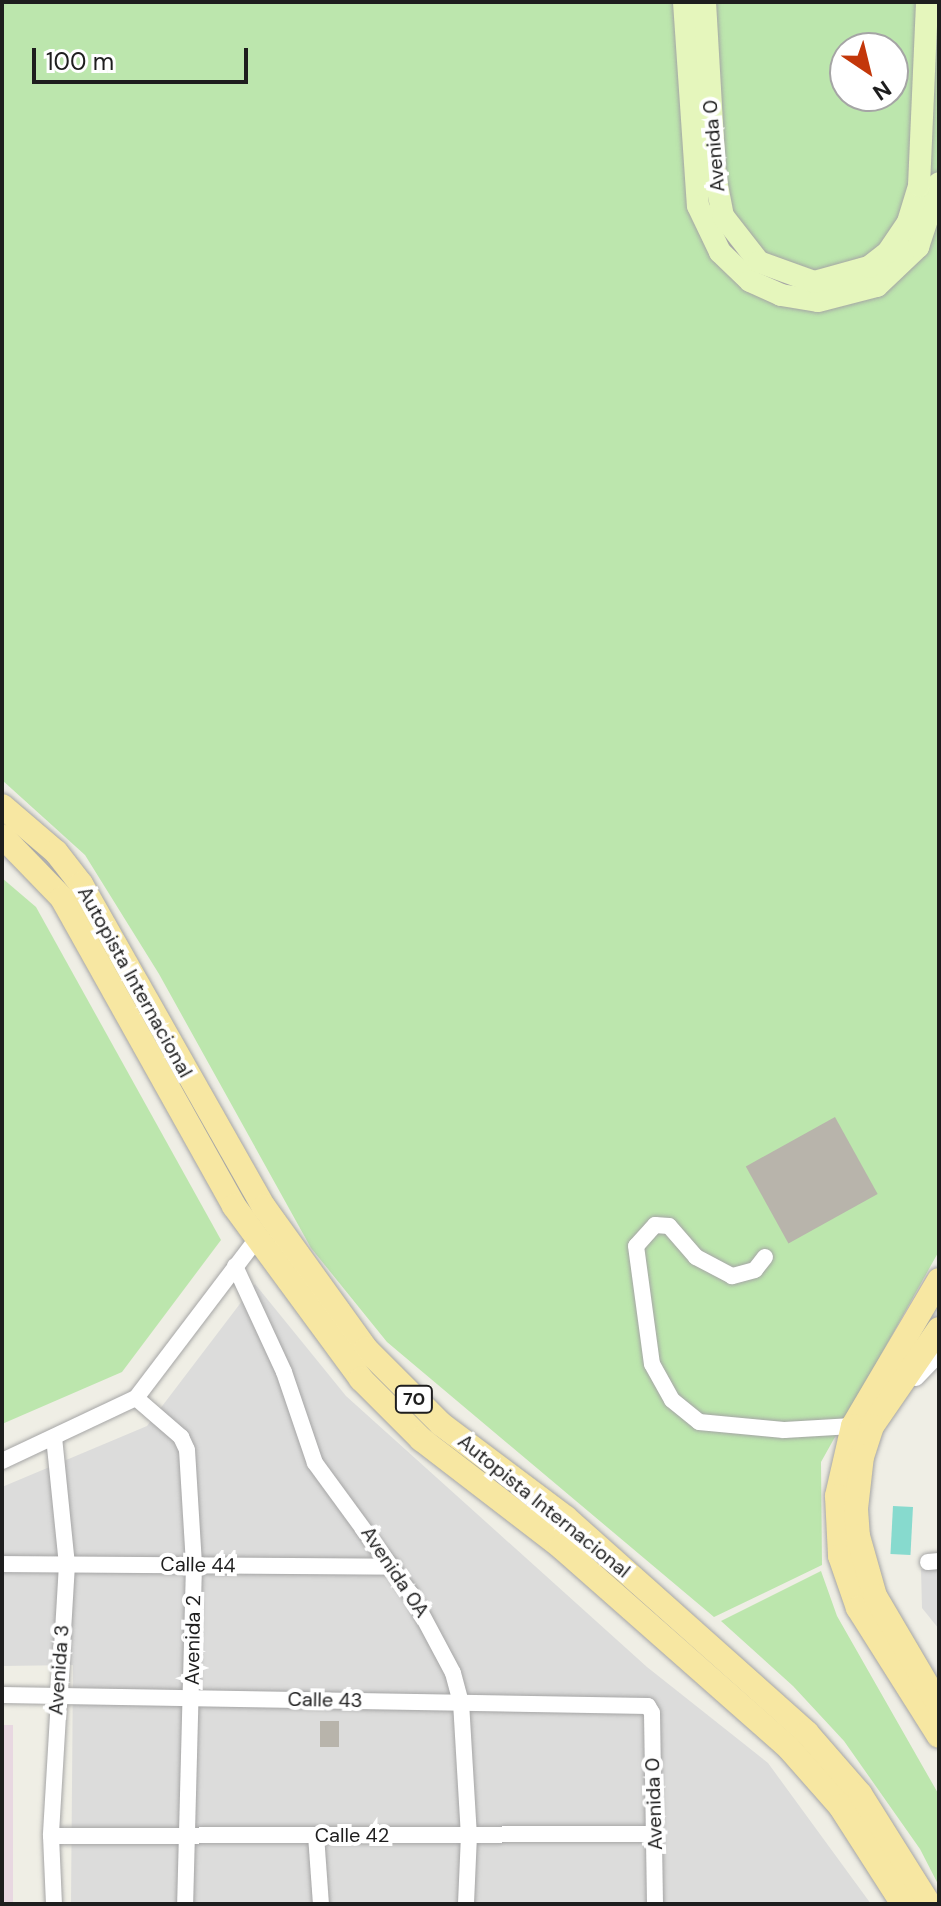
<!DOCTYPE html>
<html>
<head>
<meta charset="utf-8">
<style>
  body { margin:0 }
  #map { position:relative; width:941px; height:1906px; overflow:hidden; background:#efeee5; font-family:"DM Sans",sans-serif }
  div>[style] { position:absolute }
  .residential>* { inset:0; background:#dcdcdb }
  .industrial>* { inset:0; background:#e8d7e1; transform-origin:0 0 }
  .grass>* { inset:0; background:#bce6ad }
  .pitch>* { inset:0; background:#87dace; transform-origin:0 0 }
  .building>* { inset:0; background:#b8b4ab; transform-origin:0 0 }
  .roads { filter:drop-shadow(0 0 2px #a5a5a5) drop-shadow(0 0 2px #a5a5a5) }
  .minor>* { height:16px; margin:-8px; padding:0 8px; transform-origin:8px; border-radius:8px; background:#fff }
  .secondary>* { height:22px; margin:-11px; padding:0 11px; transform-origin:11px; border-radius:11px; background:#e5f6bc }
  .primary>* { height:24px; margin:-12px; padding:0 12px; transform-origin:12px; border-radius:12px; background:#f7e7a2 }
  span { translate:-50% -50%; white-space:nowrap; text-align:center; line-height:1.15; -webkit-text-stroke:8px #fff; paint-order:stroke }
  .shield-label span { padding:2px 6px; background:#fff; border:2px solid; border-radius:6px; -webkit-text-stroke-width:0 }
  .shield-label { font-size:18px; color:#1e1e1e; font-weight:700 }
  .street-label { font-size:20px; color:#1e1e1e }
  .frame { position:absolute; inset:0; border:4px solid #1e1e1e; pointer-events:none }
  .north { position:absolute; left:829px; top:32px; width:80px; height:80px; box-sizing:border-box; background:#fff; border:2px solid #a5a5a5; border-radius:50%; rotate:145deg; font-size:22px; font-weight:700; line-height:32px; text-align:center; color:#1e1e1e }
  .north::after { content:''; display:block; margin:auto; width:28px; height:36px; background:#c3370a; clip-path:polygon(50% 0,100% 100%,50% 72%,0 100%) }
  .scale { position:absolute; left:32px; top:48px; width:216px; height:36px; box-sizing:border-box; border:4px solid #1e1e1e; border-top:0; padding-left:10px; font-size:24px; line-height:28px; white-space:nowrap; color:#1e1e1e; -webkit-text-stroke:6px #fff; paint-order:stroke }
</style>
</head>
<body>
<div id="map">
  <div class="residential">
    <i style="clip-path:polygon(255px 1284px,346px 1396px,647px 1667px,768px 1763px,871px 1904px,71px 1904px,73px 1665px,2px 1666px,2px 1487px,147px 1426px)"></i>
    <i style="clip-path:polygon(939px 1568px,939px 1629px,922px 1608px,921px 1569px)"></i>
  </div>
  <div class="industrial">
    <i style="left:2px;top:1725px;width:11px;height:179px"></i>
  </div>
  <div class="grass">
    <i style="clip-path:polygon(evenodd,2px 2px,939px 2px,939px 1251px,821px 1462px,822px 1565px,714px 1617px,387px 1342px,311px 1248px,159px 974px,85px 855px,2px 780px,2px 2px,845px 48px,893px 48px,893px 96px,845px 96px,845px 48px)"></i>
    <i style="clip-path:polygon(2px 878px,36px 907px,221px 1240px,122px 1372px,2px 1424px)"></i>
    <i style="clip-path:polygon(821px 1571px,837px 1616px,939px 1795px,939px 1886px,920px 1849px,844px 1741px,793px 1686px,721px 1621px)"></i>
  </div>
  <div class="pitch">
    <i style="left:893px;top:1506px;width:20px;height:48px;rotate:3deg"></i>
  </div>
  <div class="building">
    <i style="left:835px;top:1117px;width:88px;height:102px;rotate:61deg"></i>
    <i style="left:320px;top:1721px;width:19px;height:26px"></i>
  </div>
  <div class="roads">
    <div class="minor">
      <i style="left:765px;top:1257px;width:16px;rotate:128deg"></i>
      <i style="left:755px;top:1270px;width:24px;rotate:165deg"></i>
      <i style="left:732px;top:1276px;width:41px;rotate:-152.2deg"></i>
      <i style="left:696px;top:1257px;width:41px;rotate:-131.1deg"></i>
      <i style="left:669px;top:1226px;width:14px;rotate:-176deg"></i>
      <i style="left:655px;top:1225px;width:28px;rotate:132deg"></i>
      <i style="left:636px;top:1246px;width:119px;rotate:82.3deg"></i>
      <i style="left:652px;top:1364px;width:41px;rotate:60.9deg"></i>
      <i style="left:672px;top:1400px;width:35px;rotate:39deg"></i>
      <i style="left:699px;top:1422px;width:85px;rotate:5.4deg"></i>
      <i style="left:784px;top:1430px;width:69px;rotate:-3.3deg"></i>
      <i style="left:235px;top:1266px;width:117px;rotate:65.2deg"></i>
      <i style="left:284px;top:1372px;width:96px;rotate:71.2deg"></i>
      <i style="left:315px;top:1463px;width:162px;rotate:53.8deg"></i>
      <i style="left:411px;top:1594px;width:89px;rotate:62deg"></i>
      <i style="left:453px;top:1673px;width:30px;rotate:75deg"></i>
      <i style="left:461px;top:1702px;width:133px;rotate:86.6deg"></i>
      <i style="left:469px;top:1835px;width:69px;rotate:92.5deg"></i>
      <i style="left:916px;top:1378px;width:33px;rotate:-46deg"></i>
      <i style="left:136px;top:1398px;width:60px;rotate:40.9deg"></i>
      <i style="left:181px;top:1437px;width:14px;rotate:65deg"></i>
      <i style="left:187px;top:1450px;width:115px;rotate:86.5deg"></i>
      <i style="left:194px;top:1565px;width:339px;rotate:91.5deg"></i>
      <i style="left:54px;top:1437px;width:128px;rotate:84.2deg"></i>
      <i style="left:67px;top:1564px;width:272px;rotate:93.4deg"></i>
      <i style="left:51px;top:1836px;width:68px;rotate:87.5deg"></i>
      <i style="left:2px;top:1461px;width:148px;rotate:-25.2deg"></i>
      <i style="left:136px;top:1398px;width:198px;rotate:-52.8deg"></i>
      <i style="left:928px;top:1562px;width:11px;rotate:-5deg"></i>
      <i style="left:2px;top:1564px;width:391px;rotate:0.4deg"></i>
      <i style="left:2px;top:1695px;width:646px;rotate:0.98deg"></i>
      <i style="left:648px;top:1706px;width:8px;rotate:60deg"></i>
      <i style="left:652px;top:1713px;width:191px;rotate:89.1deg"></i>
      <i style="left:316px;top:1835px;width:69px;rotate:85.9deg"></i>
      <i style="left:51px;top:1836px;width:602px;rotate:-0.19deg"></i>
    </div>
    <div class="secondary">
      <i style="left:684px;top:2px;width:204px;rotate:86.1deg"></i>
      <i style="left:698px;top:206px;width:51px;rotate:64.4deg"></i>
      <i style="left:720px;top:252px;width:42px;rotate:44deg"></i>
      <i style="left:750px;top:281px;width:34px;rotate:24deg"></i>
      <i style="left:781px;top:295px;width:37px;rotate:9deg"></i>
      <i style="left:818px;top:301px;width:61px;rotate:-14.3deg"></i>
      <i style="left:877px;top:286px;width:57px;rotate:-43.6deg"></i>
      <i style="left:918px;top:247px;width:67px;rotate:-71.8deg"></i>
      <i style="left:705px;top:2px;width:173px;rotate:86.7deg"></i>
      <i style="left:715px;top:175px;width:42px;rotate:79deg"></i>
      <i style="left:723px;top:216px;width:58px;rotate:52deg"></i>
      <i style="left:759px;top:262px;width:59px;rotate:20deg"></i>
      <i style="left:814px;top:282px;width:57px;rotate:-15.3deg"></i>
      <i style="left:869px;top:267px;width:24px;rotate:-38deg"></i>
      <i style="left:888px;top:252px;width:36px;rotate:-56deg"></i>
      <i style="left:908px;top:222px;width:38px;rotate:-73deg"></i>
      <i style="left:919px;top:186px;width:184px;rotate:-87.5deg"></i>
    </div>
    <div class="primary">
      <i style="left:2px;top:806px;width:71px;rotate:40.4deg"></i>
      <i style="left:56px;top:852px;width:41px;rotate:52deg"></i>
      <i style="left:81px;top:884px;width:371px;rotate:60.5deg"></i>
      <i style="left:264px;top:1207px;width:175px;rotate:54.3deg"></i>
      <i style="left:366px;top:1349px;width:106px;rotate:45deg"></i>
      <i style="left:441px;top:1424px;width:156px;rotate:36.9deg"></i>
      <i style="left:566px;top:1518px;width:323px;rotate:41.7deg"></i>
      <i style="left:807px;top:1733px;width:81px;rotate:49deg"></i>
      <i style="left:860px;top:1794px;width:130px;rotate:57.9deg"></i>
      <i style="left:2px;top:836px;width:86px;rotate:45.9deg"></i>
      <i style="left:62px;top:898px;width:353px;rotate:60.8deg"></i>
      <i style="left:234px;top:1206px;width:215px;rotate:53.7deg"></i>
      <i style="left:361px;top:1379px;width:85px;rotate:45deg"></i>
      <i style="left:421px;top:1439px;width:177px;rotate:37.6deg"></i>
      <i style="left:561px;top:1547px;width:303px;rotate:41.4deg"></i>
      <i style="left:788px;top:1747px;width:79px;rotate:48.6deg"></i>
      <i style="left:840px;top:1806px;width:117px;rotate:57.3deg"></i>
      <i style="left:939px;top:1280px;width:169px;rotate:120.5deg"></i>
      <i style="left:853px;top:1426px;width:72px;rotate:102.9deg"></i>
      <i style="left:837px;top:1496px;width:60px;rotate:87.1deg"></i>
      <i style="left:840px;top:1556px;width:55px;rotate:70.9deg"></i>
      <i style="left:858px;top:1608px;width:151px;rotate:57.7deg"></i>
      <i style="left:939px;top:1329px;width:118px;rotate:124.6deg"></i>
      <i style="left:872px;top:1426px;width:32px;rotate:108deg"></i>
      <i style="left:862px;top:1456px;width:53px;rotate:96.5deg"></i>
      <i style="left:856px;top:1509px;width:27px;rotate:86deg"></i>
      <i style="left:858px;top:1536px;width:62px;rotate:74.2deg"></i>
      <i style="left:875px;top:1596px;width:126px;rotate:59.6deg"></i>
    </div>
  </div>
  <div class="shield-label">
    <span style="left:414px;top:1399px">70</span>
  </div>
  <div class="street-label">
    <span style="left:714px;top:146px;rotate:-95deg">Avenida 0</span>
    <span style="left:135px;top:982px;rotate:61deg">Autopista Internacional</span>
    <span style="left:544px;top:1506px;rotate:39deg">Autopista Internacional</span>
    <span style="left:198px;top:1565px;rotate:1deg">Calle 44</span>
    <span style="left:395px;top:1572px;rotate:56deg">Avenida 0A</span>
    <span style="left:193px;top:1640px;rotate:-89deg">Avenida 2</span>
    <span style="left:59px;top:1670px;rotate:-86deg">Avenida 3</span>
    <span style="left:325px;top:1700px;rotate:1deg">Calle 43</span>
    <span style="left:654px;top:1804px;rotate:-92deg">Avenida 0</span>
    <span style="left:352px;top:1835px">Calle 42</span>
  </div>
  <div class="frame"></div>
  <div class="north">N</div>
  <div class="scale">100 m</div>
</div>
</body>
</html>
